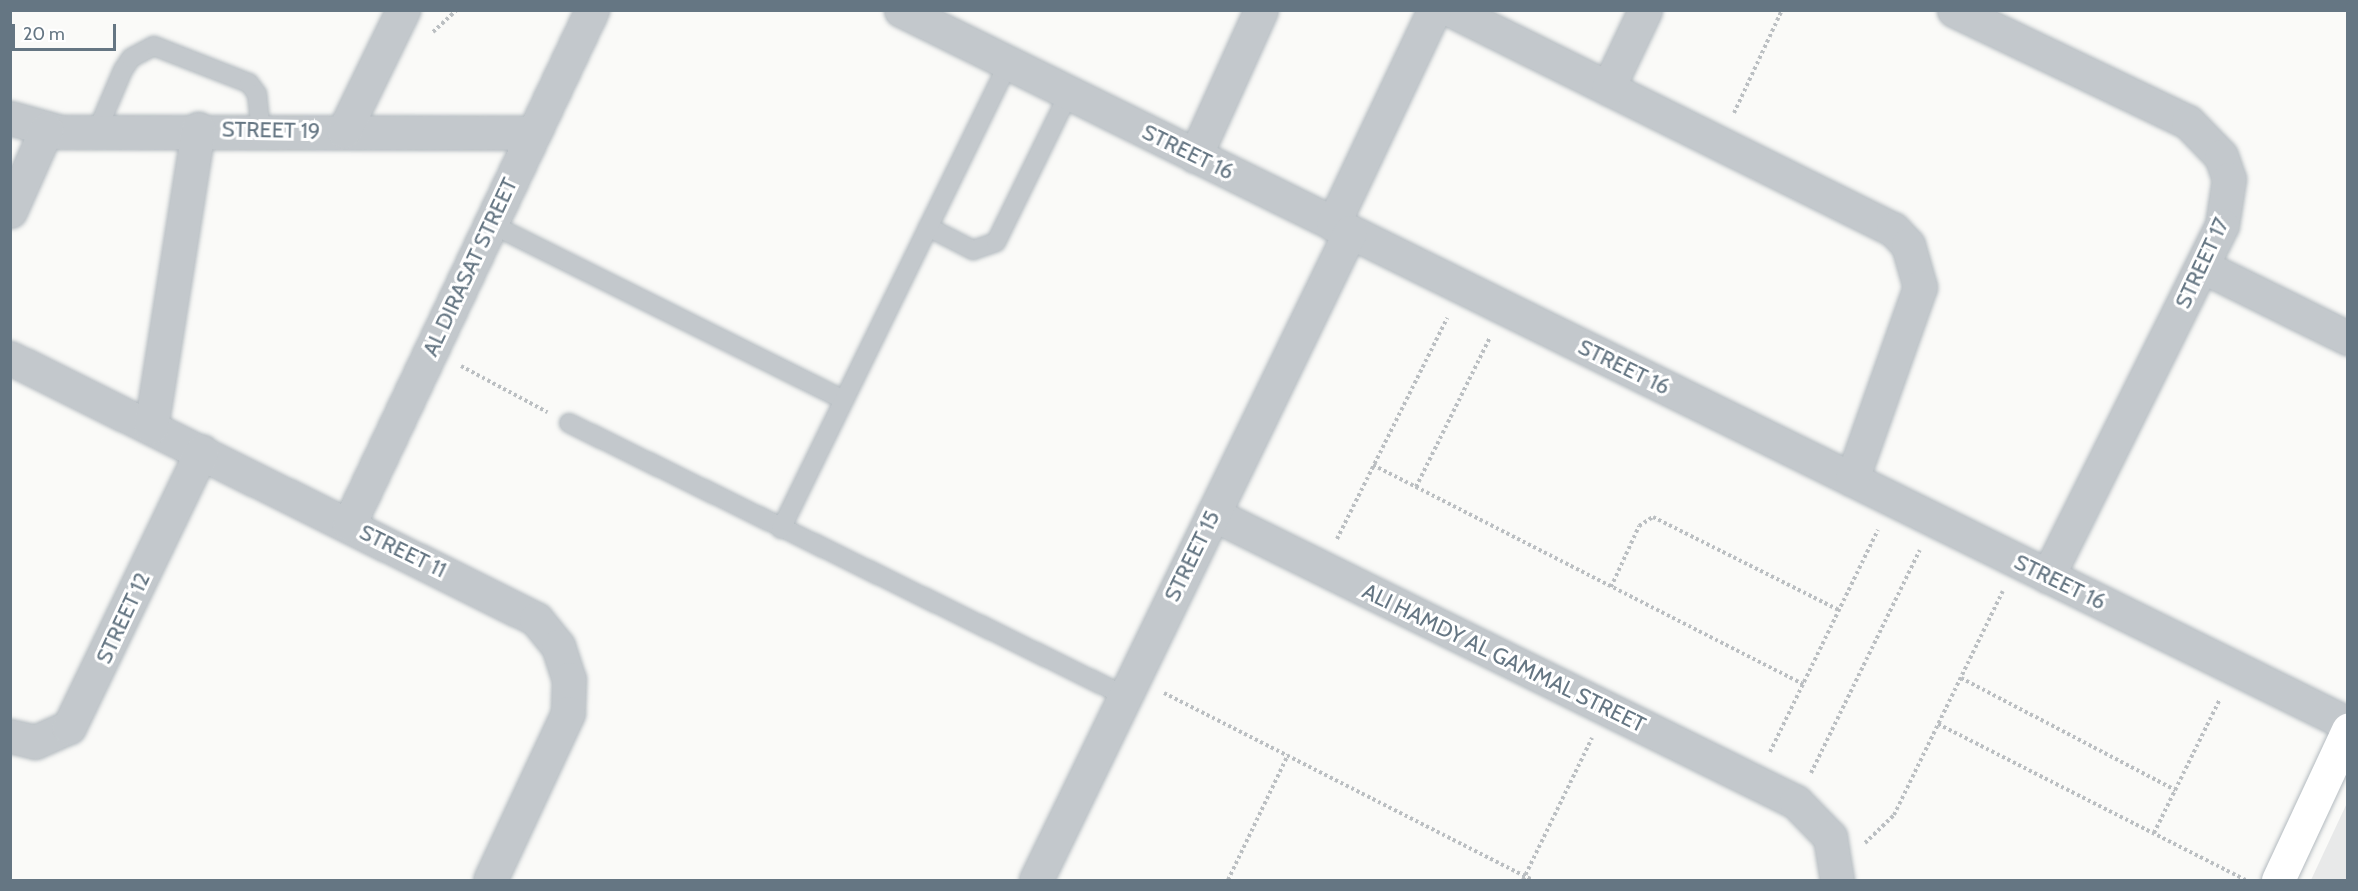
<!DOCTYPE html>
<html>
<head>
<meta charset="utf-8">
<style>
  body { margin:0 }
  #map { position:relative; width:2358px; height:891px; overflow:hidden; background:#fafaf8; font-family:Cabin,sans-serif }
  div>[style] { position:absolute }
  .built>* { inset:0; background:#e8e9e9 }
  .path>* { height:4px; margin-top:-2px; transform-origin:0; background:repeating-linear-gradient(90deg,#bbbfc2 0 3px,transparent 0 6px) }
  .roads { filter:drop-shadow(0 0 2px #b3babf) drop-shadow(0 0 2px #b3babf) }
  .lane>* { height:18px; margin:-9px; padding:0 9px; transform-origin:9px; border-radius:9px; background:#c3c8cc }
  .street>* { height:33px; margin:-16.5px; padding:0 16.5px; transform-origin:16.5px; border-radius:16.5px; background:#c3c8cc }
  .secondary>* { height:33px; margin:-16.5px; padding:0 16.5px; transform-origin:16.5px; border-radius:16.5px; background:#fff }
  span { translate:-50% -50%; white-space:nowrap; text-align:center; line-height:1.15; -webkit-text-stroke:6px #fff; paint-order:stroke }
  .street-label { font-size:22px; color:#657683 }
  .frame { position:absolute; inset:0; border:12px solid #657683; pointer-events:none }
  .scale { position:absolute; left:12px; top:24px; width:104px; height:27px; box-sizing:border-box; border:3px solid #657683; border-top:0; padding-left:8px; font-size:18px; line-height:21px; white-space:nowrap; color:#657683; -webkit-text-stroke:4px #fff; paint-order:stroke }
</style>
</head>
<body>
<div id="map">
  <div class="built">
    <i style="clip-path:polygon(2347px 803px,2347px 880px,2311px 880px)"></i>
  </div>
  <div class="path">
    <i style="left:433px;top:32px;width:33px;rotate:-43deg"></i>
    <i style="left:1734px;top:113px;width:114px;rotate:-65deg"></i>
    <i style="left:461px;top:366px;width:98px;rotate:28.1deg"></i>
    <i style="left:1373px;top:465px;width:483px;rotate:27deg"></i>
    <i style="left:1416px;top:487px;width:167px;rotate:-63.7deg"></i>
    <i style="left:1337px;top:539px;width:247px;rotate:-63.5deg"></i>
    <i style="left:1611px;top:587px;width:67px;rotate:-65.3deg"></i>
    <i style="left:1639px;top:526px;width:17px;rotate:-33deg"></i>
    <i style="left:1653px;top:517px;width:208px;rotate:26.6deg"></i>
    <i style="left:1961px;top:678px;width:242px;rotate:27.6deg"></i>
    <i style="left:1164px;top:693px;width:413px;rotate:26.9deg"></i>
    <i style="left:1938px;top:724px;width:345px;rotate:26.9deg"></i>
    <i style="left:1770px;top:752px;width:247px;rotate:-64.1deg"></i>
    <i style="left:1811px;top:773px;width:248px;rotate:-64deg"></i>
    <i style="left:2154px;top:833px;width:149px;rotate:-63.8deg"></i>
    <i style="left:1865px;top:843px;width:40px;rotate:-44deg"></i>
    <i style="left:1894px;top:815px;width:249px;rotate:-64.1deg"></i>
    <i style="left:1228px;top:880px;width:139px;rotate:-64.4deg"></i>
    <i style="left:1523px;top:880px;width:158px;rotate:-64.1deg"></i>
  </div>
  <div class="roads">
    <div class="lane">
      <i style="left:97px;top:131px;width:66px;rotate:-66.9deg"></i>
      <i style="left:123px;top:70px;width:14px;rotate:-56deg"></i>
      <i style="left:131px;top:58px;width:26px;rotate:-28deg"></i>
      <i style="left:154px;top:46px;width:102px;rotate:21.3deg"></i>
      <i style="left:249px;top:83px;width:14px;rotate:54deg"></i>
      <i style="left:257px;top:94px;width:36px;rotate:84deg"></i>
      <i style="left:491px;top:224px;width:394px;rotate:26.5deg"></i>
      <i style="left:928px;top:227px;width:51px;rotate:27.1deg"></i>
      <i style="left:973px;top:250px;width:24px;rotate:-19deg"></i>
      <i style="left:996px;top:242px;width:166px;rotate:-63.9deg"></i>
      <i style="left:569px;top:423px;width:619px;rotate:26.15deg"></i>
      <i style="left:781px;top:529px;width:517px;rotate:-63.98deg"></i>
    </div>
    <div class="street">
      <i style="left:901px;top:10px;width:1614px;rotate:26.26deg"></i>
      <i style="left:1451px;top:10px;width:493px;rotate:26.4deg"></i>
      <i style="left:1893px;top:229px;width:22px;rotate:47deg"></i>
      <i style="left:1908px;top:245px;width:44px;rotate:74.1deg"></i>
      <i style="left:1920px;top:287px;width:204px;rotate:109.5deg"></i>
      <i style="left:1954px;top:10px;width:259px;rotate:25.6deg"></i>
      <i style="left:2188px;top:122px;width:47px;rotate:45.9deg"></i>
      <i style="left:2221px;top:156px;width:24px;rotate:71deg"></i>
      <i style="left:2229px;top:179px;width:47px;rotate:98.7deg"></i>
      <i style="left:2222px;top:225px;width:392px;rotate:116.4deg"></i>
      <i style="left:1608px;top:88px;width:86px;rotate:-64.6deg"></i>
      <i style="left:10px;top:118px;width:52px;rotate:15.6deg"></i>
      <i style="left:60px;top:132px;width:474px;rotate:0.1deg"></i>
      <i style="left:344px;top:131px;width:135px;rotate:-64deg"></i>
      <i style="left:1195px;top:156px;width:160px;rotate:-65.7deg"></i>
      <i style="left:10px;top:211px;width:89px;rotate:-66deg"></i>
      <i style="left:1333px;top:224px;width:237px;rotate:-64.7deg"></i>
      <i style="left:2202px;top:266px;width:163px;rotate:26.3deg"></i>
      <i style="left:10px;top:358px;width:587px;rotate:26.39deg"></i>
      <i style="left:536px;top:619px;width:35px;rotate:51deg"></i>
      <i style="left:558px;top:646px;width:35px;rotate:72deg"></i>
      <i style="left:569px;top:679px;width:34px;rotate:92deg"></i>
      <i style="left:568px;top:713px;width:184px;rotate:115deg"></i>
      <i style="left:151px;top:427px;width:302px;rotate:-81deg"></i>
      <i style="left:1213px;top:514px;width:650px;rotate:26.29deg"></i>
      <i style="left:1796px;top:802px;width:49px;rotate:45.8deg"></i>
      <i style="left:1830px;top:837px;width:44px;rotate:80.8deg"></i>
      <i style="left:349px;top:524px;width:569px;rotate:-64.7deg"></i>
      <i style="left:10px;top:736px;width:26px;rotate:13deg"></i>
      <i style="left:35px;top:742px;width:37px;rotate:-24deg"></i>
      <i style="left:69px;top:727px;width:306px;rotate:-64.3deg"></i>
      <i style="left:1036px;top:880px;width:720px;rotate:-64.15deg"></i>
    </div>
    <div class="secondary">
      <i style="left:2278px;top:880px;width:166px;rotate:-65deg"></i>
    </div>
  </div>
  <div class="street-label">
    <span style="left:271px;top:130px;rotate:1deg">STREET 19</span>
    <span style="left:1188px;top:152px;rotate:26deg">STREET 16</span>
    <span style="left:2202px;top:263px;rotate:-65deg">STREET 17</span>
    <span style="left:470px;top:267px;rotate:-65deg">AL DIRASAT STREET</span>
    <span style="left:1624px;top:367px;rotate:26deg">STREET 16</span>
    <span style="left:403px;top:551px;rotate:26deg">STREET 11</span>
    <span style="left:1192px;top:556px;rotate:-64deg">STREET 15</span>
    <span style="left:2060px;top:582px;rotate:26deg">STREET 16</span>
    <span style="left:123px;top:618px;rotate:-65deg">STREET 12</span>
    <span style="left:1504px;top:658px;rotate:26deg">ALI HAMDY AL GAMMAL STREET</span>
  </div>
  <div class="frame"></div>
  <div class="scale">20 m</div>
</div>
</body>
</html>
